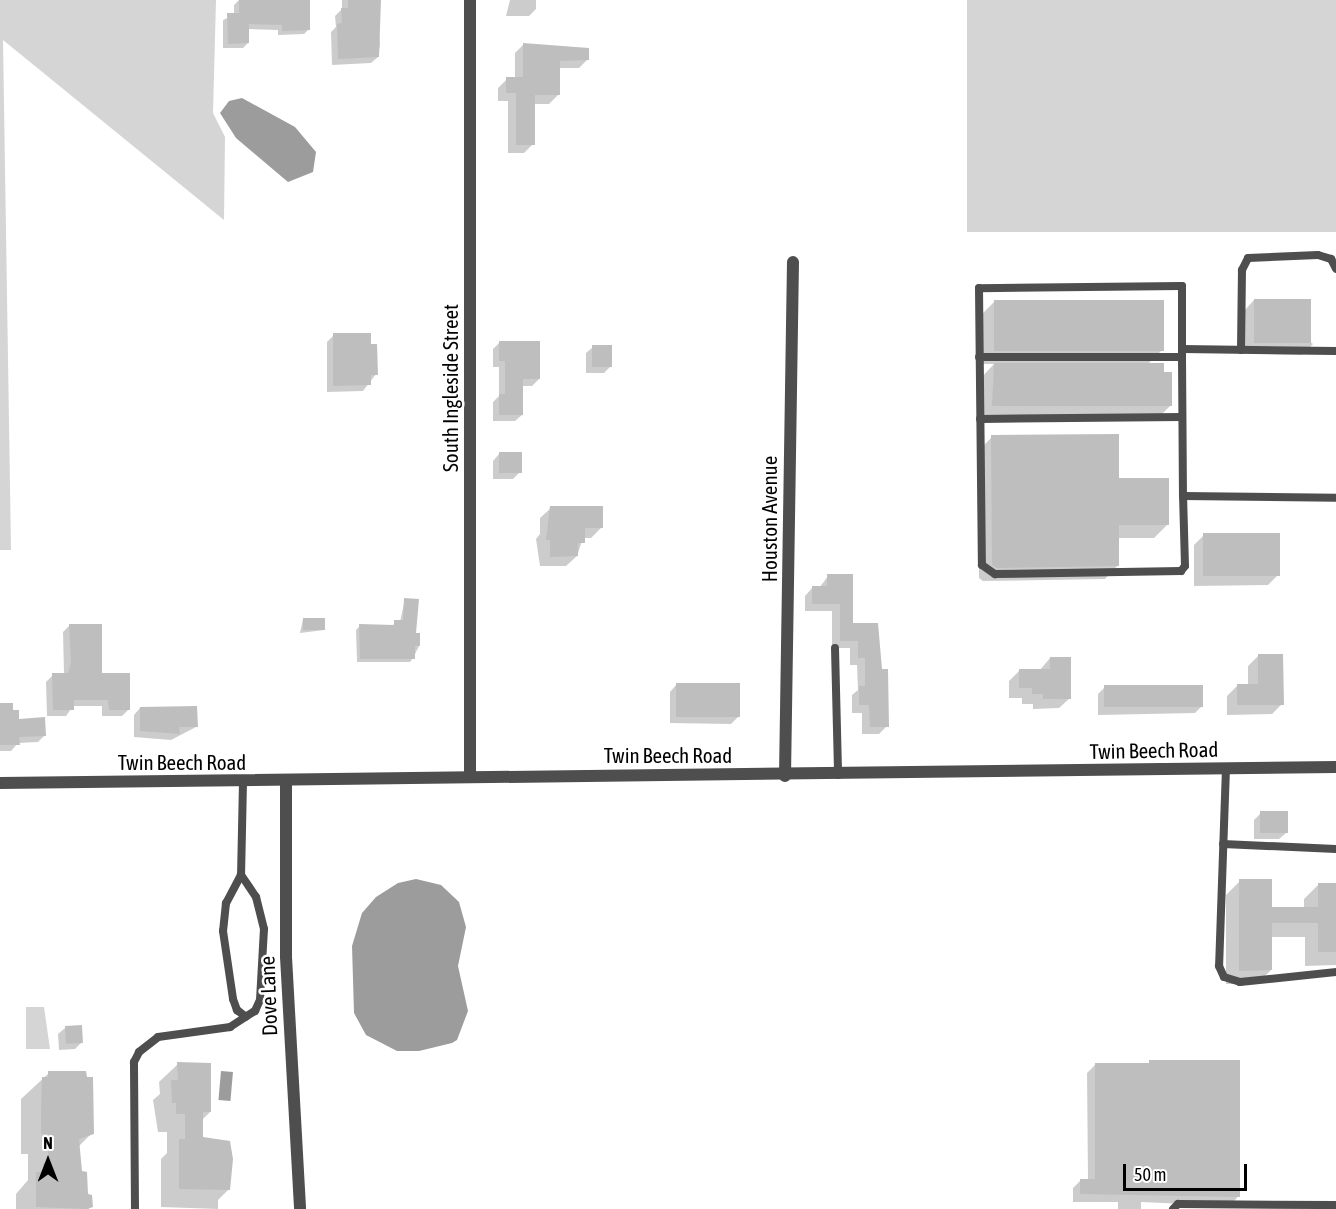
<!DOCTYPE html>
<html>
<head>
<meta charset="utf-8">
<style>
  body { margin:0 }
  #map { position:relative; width:1336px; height:1209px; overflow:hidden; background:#fff; font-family:"Asap Condensed",sans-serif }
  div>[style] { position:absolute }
  .green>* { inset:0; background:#d5d5d5; transform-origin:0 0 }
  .water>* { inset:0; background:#9c9c9c; transform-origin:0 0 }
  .shadow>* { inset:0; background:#0003 }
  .building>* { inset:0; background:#bebebe; transform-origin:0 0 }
  .service>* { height:8px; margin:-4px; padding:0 4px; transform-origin:4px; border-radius:4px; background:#4e4e4e }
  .minor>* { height:12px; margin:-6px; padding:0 6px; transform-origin:6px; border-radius:6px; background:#4e4e4e }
  .tertiary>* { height:12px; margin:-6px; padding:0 6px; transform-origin:6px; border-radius:6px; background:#4e4e4e }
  span { translate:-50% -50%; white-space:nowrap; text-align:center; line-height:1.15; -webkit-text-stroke:5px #fff; paint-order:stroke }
  .street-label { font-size:21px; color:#000 }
  .north { position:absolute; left:18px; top:1131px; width:60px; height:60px; -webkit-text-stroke:4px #fff; paint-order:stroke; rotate:0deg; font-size:16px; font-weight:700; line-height:24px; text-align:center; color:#000 }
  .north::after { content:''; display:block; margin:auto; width:21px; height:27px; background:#000; clip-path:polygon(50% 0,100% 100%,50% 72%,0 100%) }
  .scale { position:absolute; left:1123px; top:1164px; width:124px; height:27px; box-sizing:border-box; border:3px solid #000; border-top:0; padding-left:8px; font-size:18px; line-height:21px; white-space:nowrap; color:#000; -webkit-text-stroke:4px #fff; paint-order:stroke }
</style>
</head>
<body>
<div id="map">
  <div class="green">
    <i style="clip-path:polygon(0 0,216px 0,213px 113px,225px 137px,224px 220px,3px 40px,11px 550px,0 550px)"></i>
    <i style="left:967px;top:0;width:369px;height:232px"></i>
    <i style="clip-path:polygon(26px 1007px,44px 1007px,50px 1049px,26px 1049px)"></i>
  </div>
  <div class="water">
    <i style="clip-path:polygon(242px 98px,295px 127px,316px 152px,313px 172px,288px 182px,236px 138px,220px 113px,229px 101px)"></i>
    <i style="clip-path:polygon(416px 879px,441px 885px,459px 902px,466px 927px,458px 966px,468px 1011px,457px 1040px,452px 1043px,419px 1051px,397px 1051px,366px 1035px,354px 1013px,352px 946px,362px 913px,376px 897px,398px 883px)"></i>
    <i style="left:221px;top:1071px;width:12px;height:29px;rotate:5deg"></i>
  </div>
  <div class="shadow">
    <i style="clip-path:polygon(239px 0,309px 1px,309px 29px,304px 34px,278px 35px,278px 30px,247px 29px,248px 43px,243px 48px,223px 48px,223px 20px,234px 15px,234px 5px)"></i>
    <i style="clip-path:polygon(342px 0,363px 0,376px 9px,380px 44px,378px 57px,371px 63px,332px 65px,331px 32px,336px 27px,335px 16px,342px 9px)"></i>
    <i style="clip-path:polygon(510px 0,536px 0,536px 9px,529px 16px,506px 16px)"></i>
    <i style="clip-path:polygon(523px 45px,588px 59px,579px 68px,558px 68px,558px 95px,549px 104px,533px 104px,533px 144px,524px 153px,508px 153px,508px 101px,498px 101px,498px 88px,507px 79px,515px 79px,515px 53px)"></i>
    <i style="clip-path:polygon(1254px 300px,1313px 344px,1302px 355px,1244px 353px,1244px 311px)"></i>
    <i style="clip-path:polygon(994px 302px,1162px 350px,1148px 364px,1171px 405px,1157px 419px,978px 420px,980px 379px,994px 364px,980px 364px,980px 316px)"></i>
    <i style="clip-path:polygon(334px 335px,376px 374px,363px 391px,327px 392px,327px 342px)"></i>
    <i style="clip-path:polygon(500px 342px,539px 379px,532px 386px,522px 386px,522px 415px,515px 421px,493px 421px,493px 402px,499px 396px,499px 367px,493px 367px,493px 349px)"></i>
    <i style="clip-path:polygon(593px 347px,611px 366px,604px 373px,586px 373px,586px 353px)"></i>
    <i style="clip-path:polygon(992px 437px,1118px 480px,1167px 525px,1154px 538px,1118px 538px,1118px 565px,1105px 579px,983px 581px,979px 578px,979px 450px)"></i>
    <i style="clip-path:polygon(499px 454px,520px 472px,513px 479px,493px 479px,493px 461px)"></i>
    <i style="clip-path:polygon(551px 508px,601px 528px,591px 538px,583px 538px,577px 556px,566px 566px,540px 566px,536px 539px,540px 534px,540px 518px)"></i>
    <i style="clip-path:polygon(1204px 535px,1278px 575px,1268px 585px,1194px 586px,1194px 545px)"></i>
    <i style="clip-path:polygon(828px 576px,852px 624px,877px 624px,887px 726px,879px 734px,862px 734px,862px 713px,852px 713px,852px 695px,858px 690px,857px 665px,850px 665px,850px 648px,832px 648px,832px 611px,805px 611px,805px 596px,813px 587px,820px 587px)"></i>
    <i style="clip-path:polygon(405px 599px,419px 646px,413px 658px,410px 662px,357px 662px,356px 630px,360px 626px,390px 626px,400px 622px)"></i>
    <i style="clip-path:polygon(303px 619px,324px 630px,300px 633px)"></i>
    <i style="clip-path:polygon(70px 625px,100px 674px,129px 709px,122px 716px,102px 716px,102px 706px,73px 706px,66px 716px,47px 716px,46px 682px,53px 675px,64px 674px,63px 632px)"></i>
    <i style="clip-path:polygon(1258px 656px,1282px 704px,1272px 714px,1227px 715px,1227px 696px,1238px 685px,1248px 685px,1248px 666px)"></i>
    <i style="clip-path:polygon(1050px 658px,1070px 698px,1059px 708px,1033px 709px,1033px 704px,1022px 704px,1022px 698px,1009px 698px,1009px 681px,1020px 670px,1040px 670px)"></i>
    <i style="clip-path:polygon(676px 685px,738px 717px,731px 724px,670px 723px,670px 692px)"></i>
    <i style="clip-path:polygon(1104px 688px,1202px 706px,1195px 713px,1098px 715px,1098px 694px)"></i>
    <i style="clip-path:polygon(0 707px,11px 711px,18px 721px,44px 736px,38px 742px,18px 743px,11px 751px,0 751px)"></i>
    <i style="clip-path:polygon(140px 708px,196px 727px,171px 740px,134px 737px,134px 715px)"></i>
    <i style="clip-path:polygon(1261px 813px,1286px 833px,1279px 839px,1254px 839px,1254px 820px)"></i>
    <i style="clip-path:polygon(1240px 881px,1270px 909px,1304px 909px,1304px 899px,1318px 885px,1336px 885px,1336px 965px,1305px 966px,1305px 937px,1271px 937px,1271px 970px,1257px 984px,1226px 984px,1226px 895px)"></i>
    <i style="clip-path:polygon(65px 1028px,82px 1042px,75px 1049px,59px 1050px,58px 1034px)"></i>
    <i style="clip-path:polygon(1238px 1062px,1237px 1198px,1229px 1206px,1141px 1202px,1141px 1209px,1118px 1209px,1118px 1202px,1073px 1202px,1073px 1188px,1081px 1180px,1088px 1180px,1087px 1073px,1095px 1065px)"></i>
    <i style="clip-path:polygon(178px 1064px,210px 1112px,202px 1120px,202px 1139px,229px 1189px,218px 1200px,218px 1209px,161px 1207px,161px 1159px,167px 1153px,167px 1132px,158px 1132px,153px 1100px,160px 1094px,159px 1082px)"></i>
    <i style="clip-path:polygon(49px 1073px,92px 1133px,78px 1147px,80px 1173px,86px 1196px,90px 1196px,89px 1209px,16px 1209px,16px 1194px,28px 1180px,28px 1154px,21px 1154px,21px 1099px)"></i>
  </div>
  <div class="building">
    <i style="clip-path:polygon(239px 0,310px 0,310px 30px,282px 31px,282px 25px,249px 24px,249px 43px,228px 44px,227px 13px,239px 13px)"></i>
    <i style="clip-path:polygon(348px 0,381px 0,379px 57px,338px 59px,337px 24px,342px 23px,341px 8px,348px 8px)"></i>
    <i style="clip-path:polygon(523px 43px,589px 48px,589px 60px,560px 61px,560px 95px,535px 95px,535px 145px,516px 145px,516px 93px,506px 93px,506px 77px,523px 77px)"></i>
    <i style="left:1254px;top:299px;width:57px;height:44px"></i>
    <i style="left:1164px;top:300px;width:51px;height:170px;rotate:90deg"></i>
    <i style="clip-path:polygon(333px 333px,371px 333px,371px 344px,377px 344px,378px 375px,371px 375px,371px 385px,333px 386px)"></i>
    <i style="clip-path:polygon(499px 341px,540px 341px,540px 379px,523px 379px,523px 415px,499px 415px,499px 394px,505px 394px,505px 361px,499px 361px)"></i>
    <i style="left:592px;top:345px;width:20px;height:22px"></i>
    <i style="clip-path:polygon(994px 363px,1164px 363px,1164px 372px,1172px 372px,1172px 406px,992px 406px)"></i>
    <i style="clip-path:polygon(1119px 434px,1119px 478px,1169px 478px,1169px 525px,1119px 525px,1119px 566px,997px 568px,992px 565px,991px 435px)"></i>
    <i style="left:499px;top:452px;width:23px;height:21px"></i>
    <i style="clip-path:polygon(550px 506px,603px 506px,603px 528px,585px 528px,585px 543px,578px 543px,578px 556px,550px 557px,550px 540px,546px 540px)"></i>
    <i style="left:1280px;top:533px;width:43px;height:77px;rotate:90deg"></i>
    <i style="clip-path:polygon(827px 574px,853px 574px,853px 623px,878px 623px,882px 669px,888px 669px,889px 727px,870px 727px,869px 705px,859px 705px,859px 686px,865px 686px,865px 658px,858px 658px,858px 641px,840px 641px,840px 604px,812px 604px,812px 586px,827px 586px)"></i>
    <i style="clip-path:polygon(404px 598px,419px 599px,416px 633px,420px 633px,420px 646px,415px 646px,415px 659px,360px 659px,359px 624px,394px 625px,394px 620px,403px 620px)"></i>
    <i style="left:303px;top:618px;width:22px;height:12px"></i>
    <i style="clip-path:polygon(69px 624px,102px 624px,102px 673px,130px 673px,130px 710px,109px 710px,108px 700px,74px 700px,74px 710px,53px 710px,52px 673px,68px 673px,71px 663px)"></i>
    <i style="clip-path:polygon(1258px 654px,1283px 654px,1284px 705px,1237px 705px,1237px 684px,1258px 684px)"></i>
    <i style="clip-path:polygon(1050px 657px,1071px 657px,1071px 699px,1043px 699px,1043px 694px,1032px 694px,1032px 688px,1019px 688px,1019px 669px,1050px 669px)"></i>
    <i style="left:676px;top:683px;width:64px;height:34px"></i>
    <i style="left:1203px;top:685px;width:22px;height:99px;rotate:90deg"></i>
    <i style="clip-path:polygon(0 703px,13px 703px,13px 710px,19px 710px,19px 719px,45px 717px,46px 736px,19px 737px,20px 745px,0 745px)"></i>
    <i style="clip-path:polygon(197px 706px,198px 727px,179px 727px,180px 734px,140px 731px,140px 707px)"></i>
    <i style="left:1288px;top:811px;width:22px;height:28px;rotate:90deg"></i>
    <i style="clip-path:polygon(1239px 879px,1272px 879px,1272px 907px,1318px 907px,1318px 883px,1336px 883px,1336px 952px,1318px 952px,1318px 923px,1272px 923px,1272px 970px,1239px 971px)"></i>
    <i style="left:82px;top:1025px;width:18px;height:17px;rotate:87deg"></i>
    <i style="clip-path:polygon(1149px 1060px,1240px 1060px,1240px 1197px,1080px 1194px,1080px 1179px,1095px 1179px,1095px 1063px,1149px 1063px)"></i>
    <i style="clip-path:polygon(177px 1062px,211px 1063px,211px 1112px,203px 1112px,203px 1137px,230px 1141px,233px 1159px,230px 1190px,179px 1189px,179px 1139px,185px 1139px,185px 1114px,176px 1114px,176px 1103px,172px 1103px,171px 1080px,178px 1080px)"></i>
    <i style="clip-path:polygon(48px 1071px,86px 1071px,87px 1077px,93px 1077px,94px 1134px,79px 1139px,82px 1171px,87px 1172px,88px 1194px,92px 1195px,93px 1207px,87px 1209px,36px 1207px,36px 1172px,43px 1172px,43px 1163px,48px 1163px,48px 1134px,41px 1134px,41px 1112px,42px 1077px,48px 1077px)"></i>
  </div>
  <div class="service">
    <i style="left:1182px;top:349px;width:63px;rotate:-90deg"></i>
    <i style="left:1182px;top:286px;width:203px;rotate:179.4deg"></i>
    <i style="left:979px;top:288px;width:277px;rotate:89.4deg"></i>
    <i style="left:982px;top:565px;width:16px;rotate:35deg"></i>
    <i style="left:995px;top:574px;width:186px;rotate:-0.9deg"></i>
    <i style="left:1181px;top:571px;width:6px;rotate:-51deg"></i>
    <i style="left:1185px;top:566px;width:70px;rotate:-91.6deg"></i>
    <i style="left:1241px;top:350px;width:80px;rotate:-89.3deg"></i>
    <i style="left:1242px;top:270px;width:13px;rotate:-63deg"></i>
    <i style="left:1248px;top:258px;width:70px;rotate:-2.5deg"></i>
    <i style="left:1318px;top:255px;width:14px;rotate:17deg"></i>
    <i style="left:1331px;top:259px;width:11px;rotate:63deg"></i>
    <i style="left:1336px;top:351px;width:154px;rotate:-179.3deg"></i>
    <i style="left:1182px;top:349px;width:8px;rotate:90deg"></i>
    <i style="left:1182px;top:357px;width:139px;rotate:89.6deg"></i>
    <i style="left:1183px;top:496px;width:153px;rotate:0.7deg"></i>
    <i style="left:979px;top:357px;width:203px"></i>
    <i style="left:980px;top:419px;width:202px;rotate:-0.6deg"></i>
    <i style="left:835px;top:648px;width:127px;rotate:88.6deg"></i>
    <i style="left:1226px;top:768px;width:198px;rotate:92deg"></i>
    <i style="left:1219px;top:966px;width:12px;rotate:66deg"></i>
    <i style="left:1224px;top:977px;width:17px;rotate:17deg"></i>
    <i style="left:1240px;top:982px;width:97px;rotate:-5.9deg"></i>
    <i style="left:243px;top:782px;width:93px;rotate:91.2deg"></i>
    <i style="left:241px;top:875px;width:32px;rotate:118deg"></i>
    <i style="left:226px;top:903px;width:28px;rotate:96deg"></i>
    <i style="left:223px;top:931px;width:69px;rotate:81.6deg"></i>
    <i style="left:233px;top:999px;width:12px;rotate:70deg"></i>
    <i style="left:237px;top:1010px;width:11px;rotate:38deg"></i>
    <i style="left:1223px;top:844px;width:113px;rotate:2.5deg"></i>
    <i style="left:135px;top:1209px;width:147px;rotate:-90.4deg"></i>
    <i style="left:134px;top:1062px;width:11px;rotate:-63deg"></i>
    <i style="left:139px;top:1052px;width:24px;rotate:-38deg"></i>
    <i style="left:158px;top:1037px;width:73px;rotate:-7.9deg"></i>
    <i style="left:230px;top:1027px;width:30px;rotate:-33deg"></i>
    <i style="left:255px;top:1011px;width:12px;rotate:-66deg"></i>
    <i style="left:260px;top:1000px;width:71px;rotate:-86.8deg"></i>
    <i style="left:264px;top:929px;width:33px;rotate:-104deg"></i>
    <i style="left:256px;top:897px;width:27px;rotate:-124deg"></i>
    <i style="left:1173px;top:1209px;width:7px;rotate:-45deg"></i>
    <i style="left:1178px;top:1204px;width:158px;rotate:0.4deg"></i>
  </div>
  <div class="minor">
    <i style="left:470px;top:0;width:775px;rotate:90deg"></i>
    <i style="left:785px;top:776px;width:514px;rotate:-89.11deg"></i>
    <i style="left:286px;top:782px;width:175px;rotate:90deg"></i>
    <i style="left:286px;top:957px;width:252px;rotate:86.8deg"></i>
  </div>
  <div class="tertiary">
    <i style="left:0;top:783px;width:1336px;rotate:-0.69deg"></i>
  </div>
  <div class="street-label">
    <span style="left:450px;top:388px;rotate:-90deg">South Ingleside Street</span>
    <span style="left:769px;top:519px;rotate:-90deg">Houston Avenue</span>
    <span style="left:1154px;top:750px;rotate:-1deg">Twin Beech Road</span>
    <span style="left:668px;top:755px">Twin Beech Road</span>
    <span style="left:182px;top:762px">Twin Beech Road</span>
    <span style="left:268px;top:996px;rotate:-92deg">Dove Lane</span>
  </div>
  <div class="north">N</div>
  <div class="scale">50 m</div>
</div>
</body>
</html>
